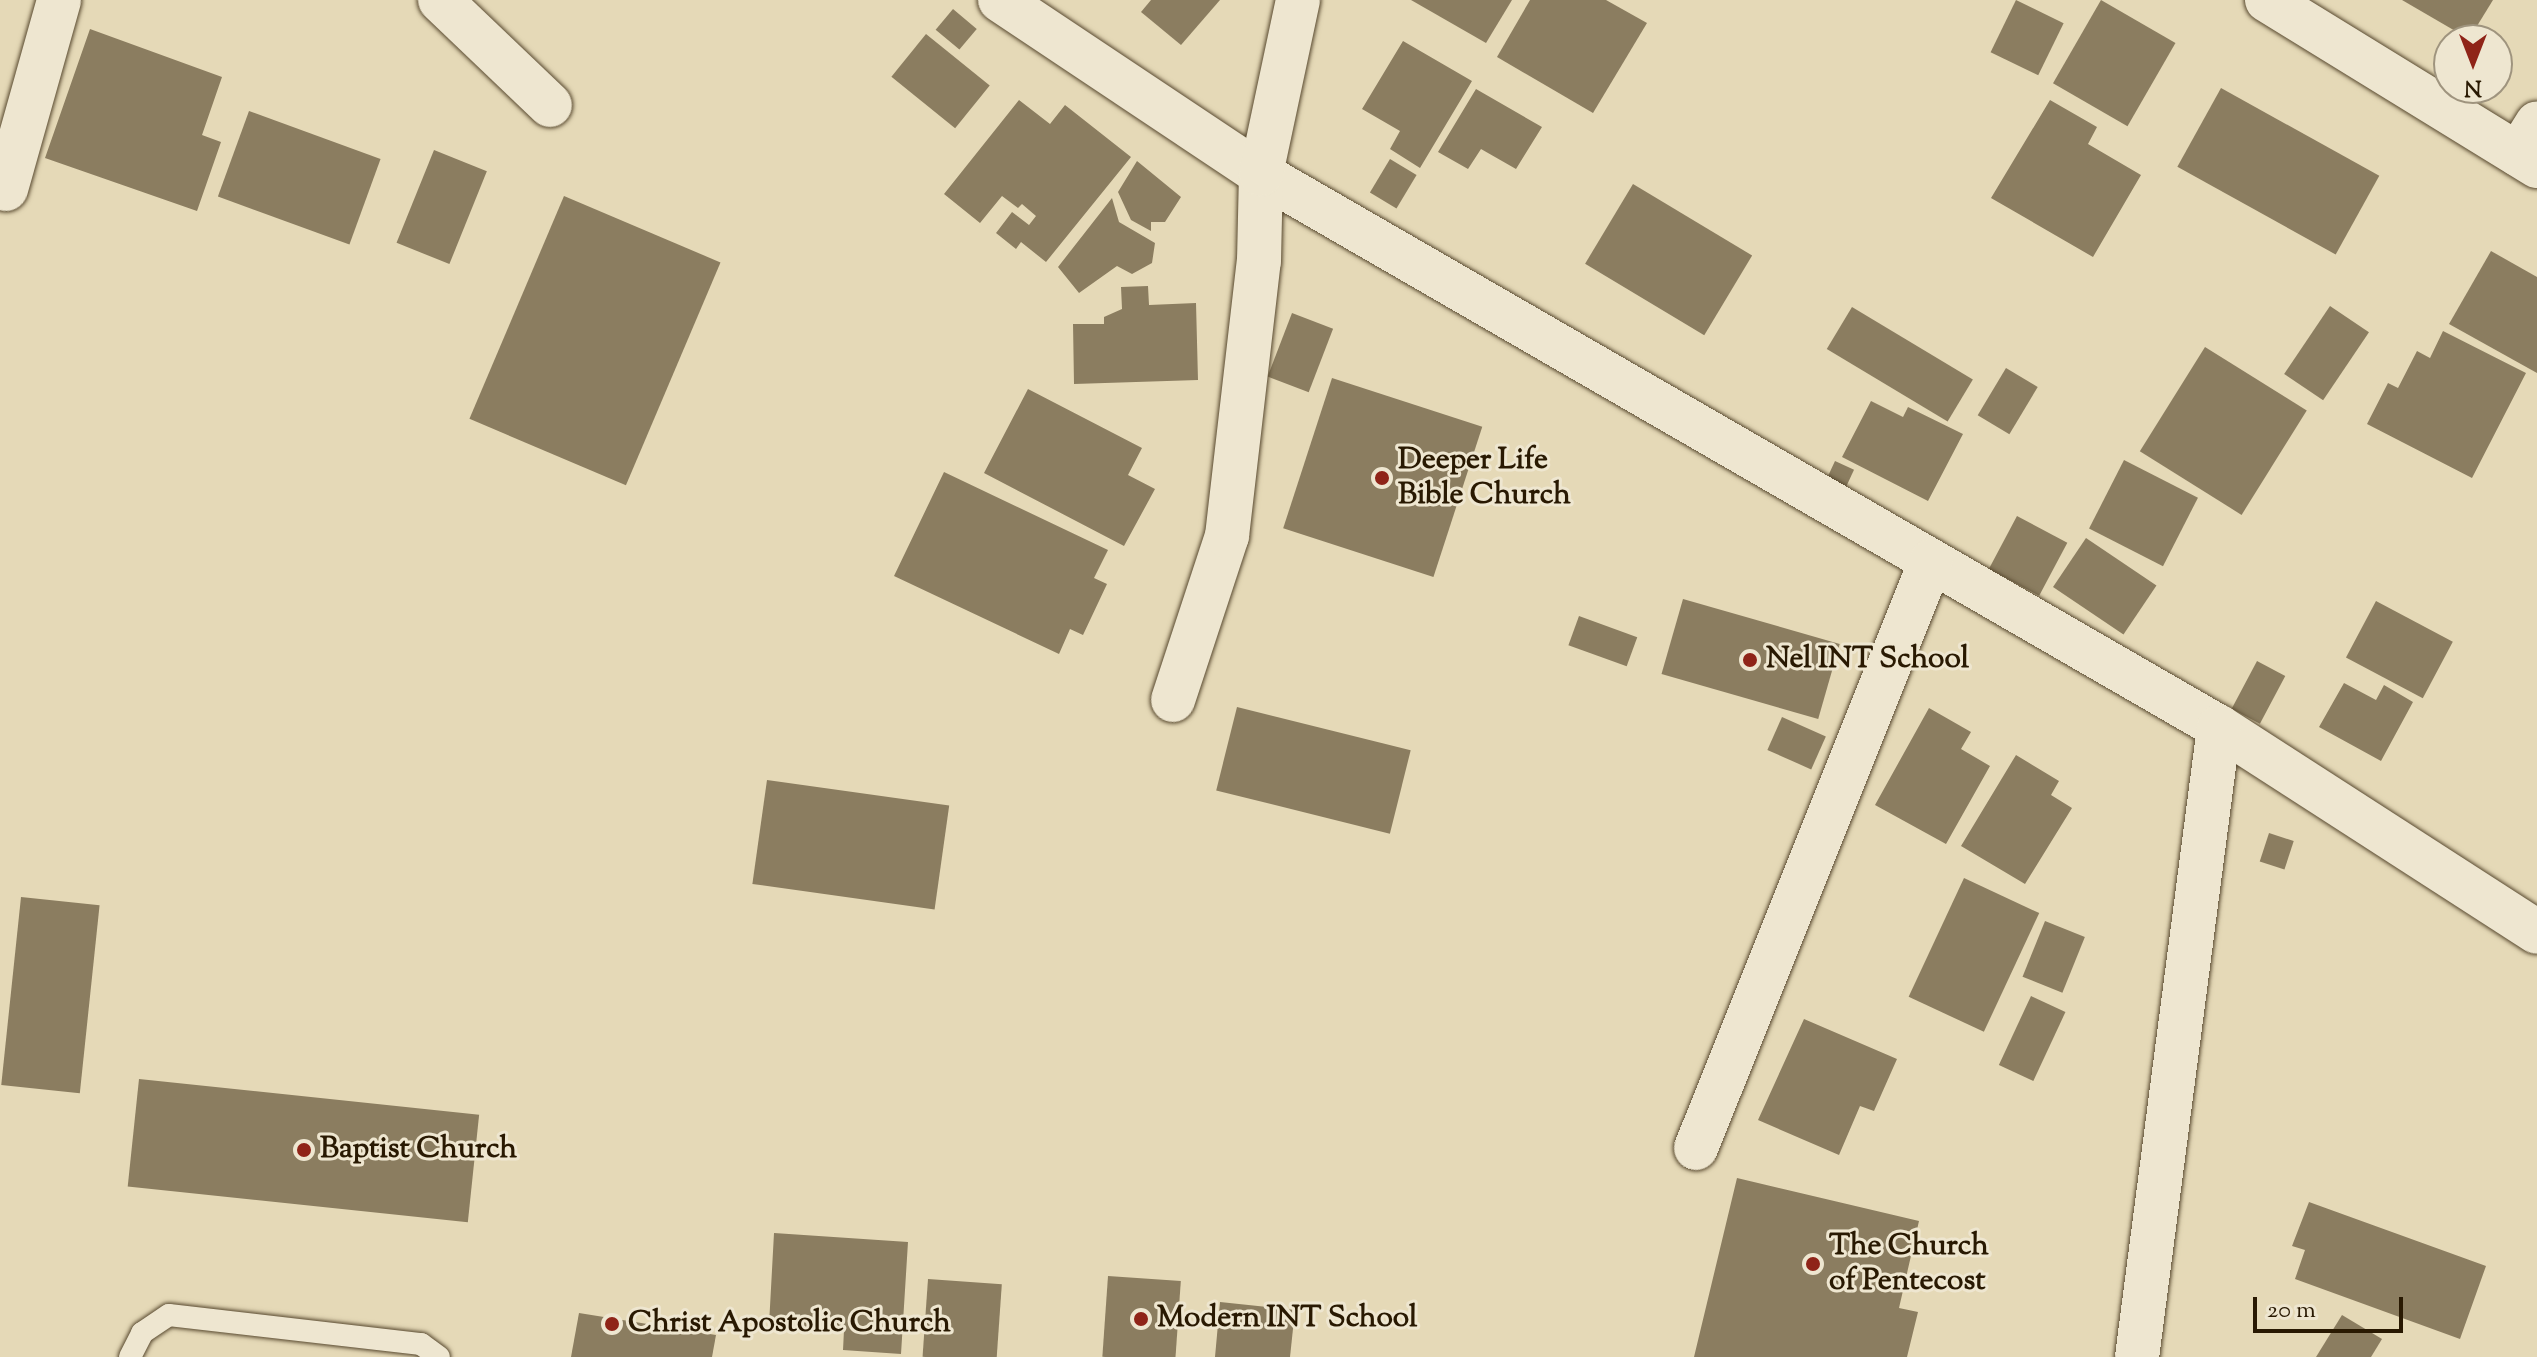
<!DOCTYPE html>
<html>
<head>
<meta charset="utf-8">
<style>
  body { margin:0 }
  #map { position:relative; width:2537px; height:1357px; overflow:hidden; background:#e5d9b7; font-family:"Sorts Mill Goudy",serif }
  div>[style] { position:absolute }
  .building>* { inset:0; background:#8b7d60; transform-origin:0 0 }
  .roads { filter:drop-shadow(0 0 2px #58492f) drop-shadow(0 0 2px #58492f) }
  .lane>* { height:22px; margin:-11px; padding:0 11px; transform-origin:11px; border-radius:11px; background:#eee6d0 }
  .street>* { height:44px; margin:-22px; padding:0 22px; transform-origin:22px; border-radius:22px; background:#eee6d0 }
  .dots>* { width:22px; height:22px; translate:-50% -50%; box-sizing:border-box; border:4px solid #eee6d0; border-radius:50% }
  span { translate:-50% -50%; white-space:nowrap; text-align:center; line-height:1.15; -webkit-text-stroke:6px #eee6d0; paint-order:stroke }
  .poi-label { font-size:30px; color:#291902; font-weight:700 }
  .left { translate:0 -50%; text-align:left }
  .north { position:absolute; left:2433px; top:24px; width:80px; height:80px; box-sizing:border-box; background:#eee6d0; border:2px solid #9f947e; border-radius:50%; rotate:180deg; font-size:22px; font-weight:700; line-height:32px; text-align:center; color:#291902 }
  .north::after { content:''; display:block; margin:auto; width:28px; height:36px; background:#8f2418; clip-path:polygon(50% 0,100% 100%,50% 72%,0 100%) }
  .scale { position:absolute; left:2253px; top:1297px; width:150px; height:36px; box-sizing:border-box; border:4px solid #291902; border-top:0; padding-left:10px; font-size:24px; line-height:28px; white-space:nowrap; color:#291902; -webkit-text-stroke:6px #eee6d0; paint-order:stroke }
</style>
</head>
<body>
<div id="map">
  <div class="building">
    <i style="clip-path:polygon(1151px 0,1220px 0,1181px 45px,1141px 12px)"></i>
    <i style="clip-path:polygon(1411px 0,1512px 0,1486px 43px)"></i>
    <i style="clip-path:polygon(1530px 0,1606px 0,1647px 23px,1593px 113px,1497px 57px)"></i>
    <i style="left:2016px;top:0;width:53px;height:58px;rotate:26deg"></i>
    <i style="left:2101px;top:0;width:86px;height:96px;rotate:30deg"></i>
    <i style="clip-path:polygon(2402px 0,2493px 0,2469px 39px)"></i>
    <i style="left:953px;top:9px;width:31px;height:27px;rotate:40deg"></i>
    <i style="clip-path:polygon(90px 29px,222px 77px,202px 135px,221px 142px,197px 211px,45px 158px)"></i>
    <i style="left:926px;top:34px;width:82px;height:55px;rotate:39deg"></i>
    <i style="clip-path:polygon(1403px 41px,1472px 81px,1420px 168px,1390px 149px,1400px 131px,1362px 109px)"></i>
    <i style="left:2221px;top:88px;width:181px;height:90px;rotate:29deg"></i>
    <i style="clip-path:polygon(1476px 89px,1542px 127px,1516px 169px,1481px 149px,1468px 169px,1438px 152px)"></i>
    <i style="clip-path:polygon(1019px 100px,1050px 124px,1065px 105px,1131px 157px,1046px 262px,1021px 242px,1016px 249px,996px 233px,1012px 212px,1029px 225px,1036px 216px,1022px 204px,1018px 208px,1002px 196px,980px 223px,944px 194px)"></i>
    <i style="clip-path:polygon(2050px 100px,2097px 127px,2088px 144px,2141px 175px,2093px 257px,1991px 198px)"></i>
    <i style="left:249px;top:111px;width:140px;height:91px;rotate:20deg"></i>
    <i style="left:434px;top:150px;width:57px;height:100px;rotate:22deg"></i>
    <i style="left:1390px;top:159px;width:31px;height:39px;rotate:31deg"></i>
    <i style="clip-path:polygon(1137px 161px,1181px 197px,1165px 222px,1151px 222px,1151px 231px,1131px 220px,1118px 192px)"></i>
    <i style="left:1633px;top:184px;width:139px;height:93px;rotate:31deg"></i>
    <i style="left:564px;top:196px;width:170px;height:242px;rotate:23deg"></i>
    <i style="clip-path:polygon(1112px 198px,1119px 222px,1155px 243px,1152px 263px,1132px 274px,1117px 266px,1079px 293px,1058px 267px)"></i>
    <i style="clip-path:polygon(2491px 251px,2537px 277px,2537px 373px,2449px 324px)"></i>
    <i style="clip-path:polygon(1148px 286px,1149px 305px,1196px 303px,1198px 380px,1074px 384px,1073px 324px,1104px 324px,1104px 317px,1122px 309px,1121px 287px)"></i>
    <i style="left:2330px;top:306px;width:47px;height:82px;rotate:34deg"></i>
    <i style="left:1852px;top:307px;width:141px;height:49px;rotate:31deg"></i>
    <i style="left:1292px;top:313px;width:44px;height:68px;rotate:21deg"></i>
    <i style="clip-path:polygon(2443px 331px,2526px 373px,2472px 478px,2367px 424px,2388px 383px,2398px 388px,2417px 351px,2430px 358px)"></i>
    <i style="left:2205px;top:347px;width:120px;height:123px;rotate:32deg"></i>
    <i style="left:2006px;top:368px;width:37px;height:55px;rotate:31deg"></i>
    <i style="left:1332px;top:378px;width:158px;height:158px;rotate:18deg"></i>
    <i style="clip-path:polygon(1028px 389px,1142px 448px,1128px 475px,1155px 489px,1124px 546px,984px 473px)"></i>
    <i style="clip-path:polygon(1871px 401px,1903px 417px,1908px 407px,1963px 434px,1928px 501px,1842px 457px)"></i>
    <i style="left:2124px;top:460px;width:83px;height:77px;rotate:27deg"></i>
    <i style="left:1835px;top:461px;width:21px;height:22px;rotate:25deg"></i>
    <i style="clip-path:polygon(944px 472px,1108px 550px,1094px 578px,1107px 584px,1083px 635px,1070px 629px,1059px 654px,894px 576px)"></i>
    <i style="left:2017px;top:516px;width:57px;height:60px;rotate:28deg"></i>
    <i style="left:2086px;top:538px;width:85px;height:59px;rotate:34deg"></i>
    <i style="left:1683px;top:599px;width:163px;height:78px;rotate:16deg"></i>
    <i style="left:2376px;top:601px;width:87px;height:64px;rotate:28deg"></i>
    <i style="left:1579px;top:616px;width:62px;height:31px;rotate:20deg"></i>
    <i style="left:2257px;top:661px;width:32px;height:54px;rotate:28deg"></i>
    <i style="clip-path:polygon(2344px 683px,2376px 700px,2384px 685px,2413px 702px,2381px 761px,2319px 727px)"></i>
    <i style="left:1237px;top:707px;width:179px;height:86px;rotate:14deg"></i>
    <i style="clip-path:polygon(1929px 708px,1971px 732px,1961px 749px,1990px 766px,1946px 844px,1875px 805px)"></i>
    <i style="left:1782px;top:717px;width:48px;height:36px;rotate:24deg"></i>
    <i style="clip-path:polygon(2016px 755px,2059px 781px,2051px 795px,2072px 808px,2025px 884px,1961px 846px)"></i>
    <i style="left:767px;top:780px;width:184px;height:105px;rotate:8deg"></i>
    <i style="left:2269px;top:833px;width:26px;height:30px;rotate:18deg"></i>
    <i style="left:1964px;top:878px;width:83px;height:131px;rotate:25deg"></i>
    <i style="left:21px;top:897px;width:79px;height:189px;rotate:6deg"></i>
    <i style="left:2045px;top:921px;width:43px;height:60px;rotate:22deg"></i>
    <i style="left:2031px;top:996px;width:38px;height:76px;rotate:25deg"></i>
    <i style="clip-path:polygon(1804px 1019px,1897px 1059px,1874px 1111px,1860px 1106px,1839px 1155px,1758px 1120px)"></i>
    <i style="left:139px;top:1079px;width:342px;height:108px;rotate:6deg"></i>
    <i style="clip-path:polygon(1737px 1178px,1919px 1221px,1899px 1308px,1918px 1312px,1907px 1357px,1694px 1357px)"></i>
    <i style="clip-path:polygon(2309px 1202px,2486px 1266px,2460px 1339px,2295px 1279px,2305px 1250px,2292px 1246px)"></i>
    <i style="clip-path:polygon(774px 1233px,908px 1242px,901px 1354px,843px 1350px,844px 1330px,769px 1325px)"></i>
    <i style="left:1108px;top:1276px;width:73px;height:81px;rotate:4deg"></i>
    <i style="left:928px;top:1279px;width:74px;height:78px;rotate:4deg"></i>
    <i style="clip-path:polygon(1220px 1302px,1295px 1310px,1290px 1357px,1215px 1357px)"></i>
    <i style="clip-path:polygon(579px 1313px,716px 1335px,712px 1357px,571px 1357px)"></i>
    <i style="clip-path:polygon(2342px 1315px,2382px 1339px,2371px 1357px,2316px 1357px)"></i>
  </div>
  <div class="roads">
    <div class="lane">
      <i style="left:130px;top:1357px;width:27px;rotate:-63deg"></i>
      <i style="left:142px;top:1333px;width:32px;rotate:-34deg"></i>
      <i style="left:169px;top:1315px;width:254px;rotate:6.6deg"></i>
      <i style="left:421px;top:1344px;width:22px;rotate:36deg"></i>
    </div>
    <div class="street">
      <i style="left:440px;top:0;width:152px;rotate:43.7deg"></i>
      <i style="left:1000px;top:0;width:314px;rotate:33.7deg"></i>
      <i style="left:1261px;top:174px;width:1106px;rotate:30deg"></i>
      <i style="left:2219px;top:727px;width:378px;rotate:32.8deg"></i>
      <i style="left:2267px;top:0;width:317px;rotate:31.6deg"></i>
      <i style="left:2518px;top:154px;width:36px;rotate:-58deg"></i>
      <i style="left:6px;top:189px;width:196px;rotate:-74.3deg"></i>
      <i style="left:1173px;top:700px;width:173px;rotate:-71.8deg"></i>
      <i style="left:1227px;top:536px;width:277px;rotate:-83.4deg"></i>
      <i style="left:1259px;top:261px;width:87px;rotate:-88.7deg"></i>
      <i style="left:1261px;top:174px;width:178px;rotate:-78deg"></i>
      <i style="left:1696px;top:1148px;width:632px;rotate:-68.18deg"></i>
      <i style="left:2137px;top:1357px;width:635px;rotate:-82.58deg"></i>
    </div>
  </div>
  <div class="dots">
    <i style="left:1382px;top:478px;background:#8f2418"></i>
    <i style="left:1750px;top:660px;background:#8f2418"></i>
    <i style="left:304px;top:1150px;background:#8f2418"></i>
    <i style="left:1813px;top:1264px;background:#8f2418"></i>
    <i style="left:1141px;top:1319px;background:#8f2418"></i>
    <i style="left:612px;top:1324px;background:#8f2418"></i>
  </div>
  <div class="poi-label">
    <span class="left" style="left:1398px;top:478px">Deeper Life<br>Bible Church</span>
    <span class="left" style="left:1766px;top:660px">Nel INT School</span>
    <span class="left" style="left:320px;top:1150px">Baptist Church</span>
    <span class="left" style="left:1829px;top:1264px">The Church<br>of Pentecost</span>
    <span class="left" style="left:1157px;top:1319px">Modern INT School</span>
    <span class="left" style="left:628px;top:1324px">Christ Apostolic Church</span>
  </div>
  <div class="north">N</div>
  <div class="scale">20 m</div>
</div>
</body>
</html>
